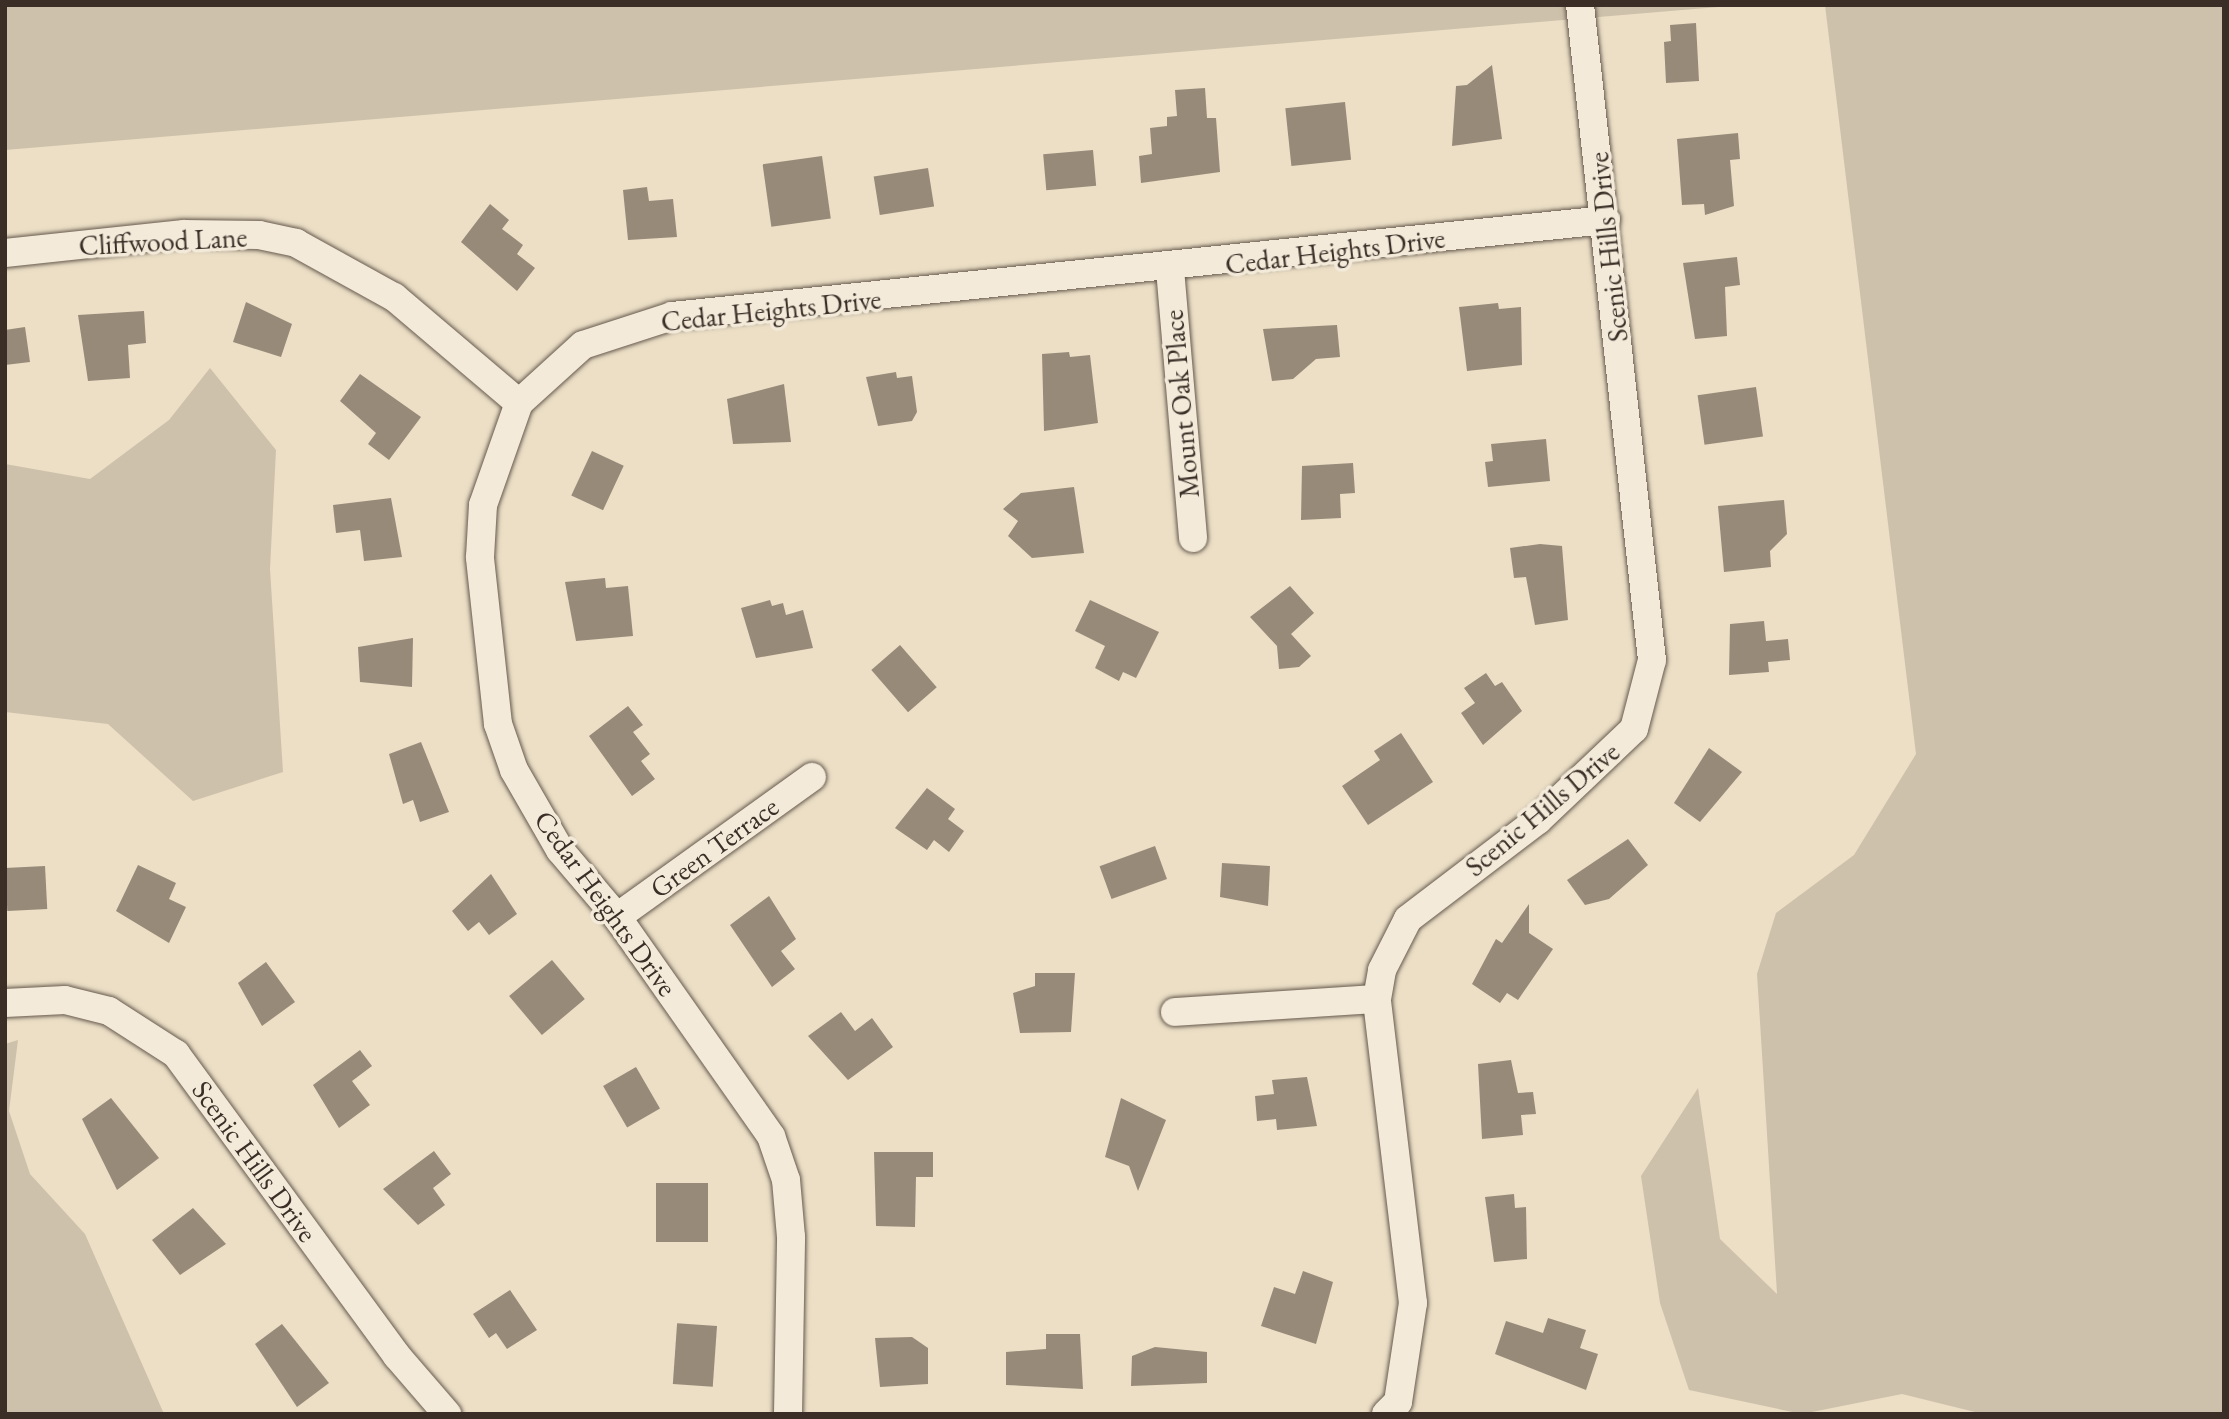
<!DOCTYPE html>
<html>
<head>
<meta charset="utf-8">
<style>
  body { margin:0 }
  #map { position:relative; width:2229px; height:1419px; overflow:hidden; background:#ecdfc6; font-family:"EB Garamond",serif }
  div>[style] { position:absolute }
  .green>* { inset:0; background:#cec1ab }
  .building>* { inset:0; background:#978a79; transform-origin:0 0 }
  .roads { filter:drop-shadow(0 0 2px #665a4e) drop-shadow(0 0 2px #665a4e) }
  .minor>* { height:28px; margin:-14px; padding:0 14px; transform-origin:14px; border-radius:14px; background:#f3eada }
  span { translate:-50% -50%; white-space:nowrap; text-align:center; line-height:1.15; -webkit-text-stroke:7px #f3eada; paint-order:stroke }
  .street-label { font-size:28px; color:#3a2e26 }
  .frame { position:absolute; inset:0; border:7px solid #3a2e26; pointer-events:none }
</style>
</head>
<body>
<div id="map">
  <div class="green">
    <i style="clip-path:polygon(5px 5px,1742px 5px,5px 150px)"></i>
    <i style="clip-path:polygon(1825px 5px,2224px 5px,2224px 1414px,1983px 1414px,1902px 1394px,1802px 1414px,1689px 1390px,1660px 1303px,1641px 1176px,1698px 1088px,1720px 1239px,1777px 1294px,1757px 974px,1776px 913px,1854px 855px,1916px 754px)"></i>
    <i style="clip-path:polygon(210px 368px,276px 450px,270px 569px,283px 772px,193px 801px,108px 724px,5px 712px,5px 464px,90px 479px,169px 420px)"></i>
    <i style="clip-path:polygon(18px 1040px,9px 1111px,30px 1174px,85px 1234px,164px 1414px,5px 1414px,5px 1044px)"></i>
  </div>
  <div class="building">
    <i style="clip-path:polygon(1696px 23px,1699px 81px,1666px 83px,1664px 42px,1671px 41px,1670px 25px)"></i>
    <i style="clip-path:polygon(1492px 65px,1502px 139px,1452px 146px,1456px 86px,1467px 85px)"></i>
    <i style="clip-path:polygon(1205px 88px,1207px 118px,1216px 118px,1220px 172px,1141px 183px,1139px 156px,1152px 154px,1150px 128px,1167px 126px,1167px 117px,1177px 116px,1175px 90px)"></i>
    <i style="left:1345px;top:102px;width:58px;height:60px;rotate:84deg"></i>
    <i style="clip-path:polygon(1738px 133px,1740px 159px,1730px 160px,1734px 206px,1705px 215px,1704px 204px,1682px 205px,1677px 139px)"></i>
    <i style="left:1093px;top:150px;width:36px;height:50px;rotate:85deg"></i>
    <i style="left:822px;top:156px;width:63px;height:60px;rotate:82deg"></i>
    <i style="left:928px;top:168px;width:39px;height:55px;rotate:81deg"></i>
    <i style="clip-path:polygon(647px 187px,649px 201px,673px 199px,677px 237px,628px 240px,623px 190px)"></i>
    <i style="clip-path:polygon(490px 204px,509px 220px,502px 229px,523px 245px,517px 254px,535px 268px,517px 291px,461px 242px)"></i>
    <i style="clip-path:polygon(1737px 257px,1740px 285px,1725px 287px,1727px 336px,1695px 339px,1683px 263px)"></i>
    <i style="clip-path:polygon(246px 302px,292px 324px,281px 357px,233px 342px)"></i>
    <i style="clip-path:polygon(1498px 303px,1499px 309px,1521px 307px,1522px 365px,1467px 371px,1459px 307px)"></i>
    <i style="clip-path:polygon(144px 311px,146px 343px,128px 345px,130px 378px,88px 381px,78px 315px)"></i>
    <i style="clip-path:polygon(1337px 325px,1340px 357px,1316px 359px,1293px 379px,1272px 381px,1263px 329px)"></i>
    <i style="clip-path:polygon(25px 327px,30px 362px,5px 365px,5px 330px)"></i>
    <i style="clip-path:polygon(1069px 352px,1070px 357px,1090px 355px,1098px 423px,1044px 431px,1042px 354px)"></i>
    <i style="clip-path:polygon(896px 372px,897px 378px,912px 376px,917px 412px,912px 421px,878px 426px,866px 377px)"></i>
    <i style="clip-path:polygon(360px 374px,421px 417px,389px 460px,368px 444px,376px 433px,340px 401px)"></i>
    <i style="clip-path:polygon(784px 384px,791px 442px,733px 444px,727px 399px)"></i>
    <i style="left:1756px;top:387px;width:50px;height:59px;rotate:82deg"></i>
    <i style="clip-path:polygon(1546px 439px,1550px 481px,1488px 487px,1485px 462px,1493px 461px,1491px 444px)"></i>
    <i style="left:592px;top:451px;width:35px;height:49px;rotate:25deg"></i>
    <i style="clip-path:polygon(1353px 463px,1355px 493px,1340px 494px,1341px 518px,1301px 520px,1302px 466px)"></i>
    <i style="clip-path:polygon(1074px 487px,1084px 553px,1032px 558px,1008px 536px,1018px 521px,1003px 509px,1021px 493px)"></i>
    <i style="clip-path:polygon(391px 498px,402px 557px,364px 561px,360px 530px,336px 533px,333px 505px)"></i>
    <i style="clip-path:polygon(1784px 500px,1787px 534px,1770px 551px,1771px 567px,1724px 572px,1718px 506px)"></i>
    <i style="clip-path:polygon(1540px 544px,1562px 546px,1568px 620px,1535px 625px,1526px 577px,1514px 578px,1510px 548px)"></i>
    <i style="clip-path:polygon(605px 578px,606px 588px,628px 586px,633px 636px,576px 641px,565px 582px)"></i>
    <i style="clip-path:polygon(1290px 586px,1314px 613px,1291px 634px,1311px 656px,1299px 667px,1279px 669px,1277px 646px,1250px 617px)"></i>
    <i style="clip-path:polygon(770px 600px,772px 606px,783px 603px,786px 615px,803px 610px,813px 648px,756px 658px,741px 608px)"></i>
    <i style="clip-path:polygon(1090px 600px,1159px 632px,1136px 678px,1123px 672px,1119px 681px,1095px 668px,1105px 646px,1075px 631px)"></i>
    <i style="clip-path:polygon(1764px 621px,1766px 641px,1788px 639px,1790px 660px,1768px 662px,1769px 672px,1729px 675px,1730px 624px)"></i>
    <i style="clip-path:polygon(413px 638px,412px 687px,360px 682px,358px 647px)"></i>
    <i style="left:900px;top:645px;width:56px;height:38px;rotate:49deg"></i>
    <i style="clip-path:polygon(1486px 673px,1495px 686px,1502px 682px,1522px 711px,1483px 745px,1461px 713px,1475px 703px,1464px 688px)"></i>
    <i style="clip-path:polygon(628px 706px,643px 725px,633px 732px,650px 754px,641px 761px,655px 779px,632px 796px,589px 736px)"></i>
    <i style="clip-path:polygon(1401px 733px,1433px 782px,1368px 825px,1342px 786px,1380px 760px,1374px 751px)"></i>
    <i style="clip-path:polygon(421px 742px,449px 812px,420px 822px,413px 800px,403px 804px,389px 754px)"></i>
    <i style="clip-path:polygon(1709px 748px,1742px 772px,1700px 822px,1674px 803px)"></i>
    <i style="clip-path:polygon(927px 788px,955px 809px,948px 819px,964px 831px,949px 852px,934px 840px,927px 850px,895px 828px)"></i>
    <i style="clip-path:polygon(1628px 839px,1648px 865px,1609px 899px,1585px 905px,1567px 880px)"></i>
    <i style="left:1155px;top:846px;width:35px;height:59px;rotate:70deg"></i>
    <i style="clip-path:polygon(1222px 863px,1270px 866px,1268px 906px,1220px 897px)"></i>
    <i style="clip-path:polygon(138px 865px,176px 883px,169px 899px,186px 907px,169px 943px,116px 911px)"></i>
    <i style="left:45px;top:866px;width:43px;height:40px;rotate:87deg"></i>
    <i style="clip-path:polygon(491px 874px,517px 914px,489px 935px,479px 922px,468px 931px,452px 911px)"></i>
    <i style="clip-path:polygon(769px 896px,796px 939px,781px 951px,795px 969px,772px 987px,730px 925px)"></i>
    <i style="clip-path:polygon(1529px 904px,1529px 933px,1553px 949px,1518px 1000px,1507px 993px,1500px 1003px,1472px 984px,1496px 939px,1502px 943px)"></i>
    <i style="left:552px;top:960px;width:51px;height:56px;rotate:50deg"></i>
    <i style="clip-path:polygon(266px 962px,295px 1002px,262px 1026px,238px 983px)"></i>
    <i style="clip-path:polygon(1035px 973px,1075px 973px,1071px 1032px,1020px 1033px,1013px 993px,1035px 986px)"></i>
    <i style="clip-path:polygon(841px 1012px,855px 1031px,872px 1018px,893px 1047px,848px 1080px,808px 1036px)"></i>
    <i style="clip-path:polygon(360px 1050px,372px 1066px,352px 1081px,370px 1105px,339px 1128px,313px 1085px)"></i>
    <i style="clip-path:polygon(1511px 1060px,1518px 1093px,1533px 1092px,1536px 1114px,1521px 1115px,1523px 1135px,1482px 1139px,1478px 1064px)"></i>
    <i style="left:636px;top:1067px;width:48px;height:38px;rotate:60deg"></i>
    <i style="clip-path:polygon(1307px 1077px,1317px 1126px,1277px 1130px,1276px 1119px,1257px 1121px,1255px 1096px,1274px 1094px,1272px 1080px)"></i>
    <i style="clip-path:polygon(111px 1098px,159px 1158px,117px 1190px,82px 1119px)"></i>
    <i style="clip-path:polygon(1121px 1098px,1166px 1120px,1138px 1191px,1129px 1166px,1105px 1157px)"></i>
    <i style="clip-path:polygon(434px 1151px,451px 1174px,433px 1188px,445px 1205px,418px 1225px,383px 1189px)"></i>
    <i style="clip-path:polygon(874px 1152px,933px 1152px,933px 1177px,916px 1177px,915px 1227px,876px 1226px)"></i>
    <i style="left:656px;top:1183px;width:52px;height:59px"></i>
    <i style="clip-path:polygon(1514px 1194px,1515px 1208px,1526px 1207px,1527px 1259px,1494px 1262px,1485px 1197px)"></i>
    <i style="clip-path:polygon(193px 1208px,226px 1244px,180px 1275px,152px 1240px)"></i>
    <i style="clip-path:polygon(1303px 1271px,1333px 1282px,1316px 1344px,1261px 1326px,1274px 1287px,1295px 1294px)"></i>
    <i style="clip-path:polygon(510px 1290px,537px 1330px,507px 1349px,496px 1333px,489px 1338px,473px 1314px)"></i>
    <i style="clip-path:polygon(1548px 1318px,1586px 1330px,1580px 1348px,1598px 1354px,1586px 1390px,1495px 1354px,1506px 1321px,1543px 1333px)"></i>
    <i style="clip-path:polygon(282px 1324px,329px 1383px,297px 1407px,255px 1344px)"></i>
    <i style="left:717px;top:1326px;width:61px;height:40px;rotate:94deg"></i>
    <i style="clip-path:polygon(1046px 1334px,1080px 1334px,1083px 1389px,1006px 1385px,1006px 1352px,1046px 1349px)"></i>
    <i style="clip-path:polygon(912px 1337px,928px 1348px,928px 1384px,880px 1387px,875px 1338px)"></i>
    <i style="clip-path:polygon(1155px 1347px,1207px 1352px,1207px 1383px,1131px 1386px,1132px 1356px)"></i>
  </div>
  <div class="roads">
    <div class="minor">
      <i style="left:5px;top:253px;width:180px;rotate:-6.1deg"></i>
      <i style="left:184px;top:234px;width:75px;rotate:0.8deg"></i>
      <i style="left:259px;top:235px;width:38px;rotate:12deg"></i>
      <i style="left:296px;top:243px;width:112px;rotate:28.9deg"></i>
      <i style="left:394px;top:297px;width:164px;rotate:40.3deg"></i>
      <i style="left:1170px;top:269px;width:270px;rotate:85.1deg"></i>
      <i style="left:617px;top:917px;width:240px;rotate:-35.7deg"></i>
      <i style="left:5px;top:1003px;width:60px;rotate:-2.9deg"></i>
      <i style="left:65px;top:1000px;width:45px;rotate:14deg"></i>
      <i style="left:109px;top:1011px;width:80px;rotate:32.7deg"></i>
      <i style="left:176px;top:1054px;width:374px;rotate:53.8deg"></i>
      <i style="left:397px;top:1356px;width:77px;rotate:49.2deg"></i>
      <i style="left:1175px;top:1012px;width:202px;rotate:-3.7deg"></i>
      <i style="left:788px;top:1414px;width:177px;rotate:-89deg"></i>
      <i style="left:791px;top:1237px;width:57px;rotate:-95deg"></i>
      <i style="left:786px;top:1180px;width:46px;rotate:-108.8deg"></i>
      <i style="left:771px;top:1136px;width:268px;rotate:-125.1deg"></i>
      <i style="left:617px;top:917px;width:88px;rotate:-130.4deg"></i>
      <i style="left:560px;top:850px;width:92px;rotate:-119.9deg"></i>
      <i style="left:514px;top:770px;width:49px;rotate:-109.2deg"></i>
      <i style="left:498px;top:724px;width:168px;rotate:-96.2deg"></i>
      <i style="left:480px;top:557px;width:52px;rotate:-86.7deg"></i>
      <i style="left:483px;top:505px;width:108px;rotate:-70.6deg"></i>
      <i style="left:519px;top:403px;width:86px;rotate:-42.2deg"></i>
      <i style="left:583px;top:345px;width:94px;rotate:-18deg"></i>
      <i style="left:672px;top:316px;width:939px;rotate:-5.87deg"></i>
      <i style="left:1386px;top:1414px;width:17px;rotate:-45deg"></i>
      <i style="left:1398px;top:1402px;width:100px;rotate:-81.4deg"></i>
      <i style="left:1413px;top:1303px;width:306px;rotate:-96.8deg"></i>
      <i style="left:1377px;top:999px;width:29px;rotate:-80deg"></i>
      <i style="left:1382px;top:970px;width:57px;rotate:-63deg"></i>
      <i style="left:1408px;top:919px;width:163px;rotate:-37.3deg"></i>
      <i style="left:1538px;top:820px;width:132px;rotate:-43.5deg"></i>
      <i style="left:1634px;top:729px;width:71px;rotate:-75.4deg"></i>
      <i style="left:1652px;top:660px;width:659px;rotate:-96.27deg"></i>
    </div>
  </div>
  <div class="street-label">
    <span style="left:163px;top:241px;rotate:-3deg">Cliffwood Lane</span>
    <span style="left:1608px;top:247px;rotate:-96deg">Scenic Hills Drive</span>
    <span style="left:1335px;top:251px;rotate:-7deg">Cedar Heights Drive</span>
    <span style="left:771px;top:310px;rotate:-6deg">Cedar Heights Drive</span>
    <span style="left:1181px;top:404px;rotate:-95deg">Mount Oak Place</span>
    <span style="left:1542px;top:809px;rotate:-40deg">Scenic Hills Drive</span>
    <span style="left:714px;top:847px;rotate:-36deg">Green Terrace</span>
    <span style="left:606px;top:903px;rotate:54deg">Cedar Heights Drive</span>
    <span style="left:255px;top:1161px;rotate:54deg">Scenic Hills Drive</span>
  </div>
  <div class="frame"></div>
</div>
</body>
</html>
